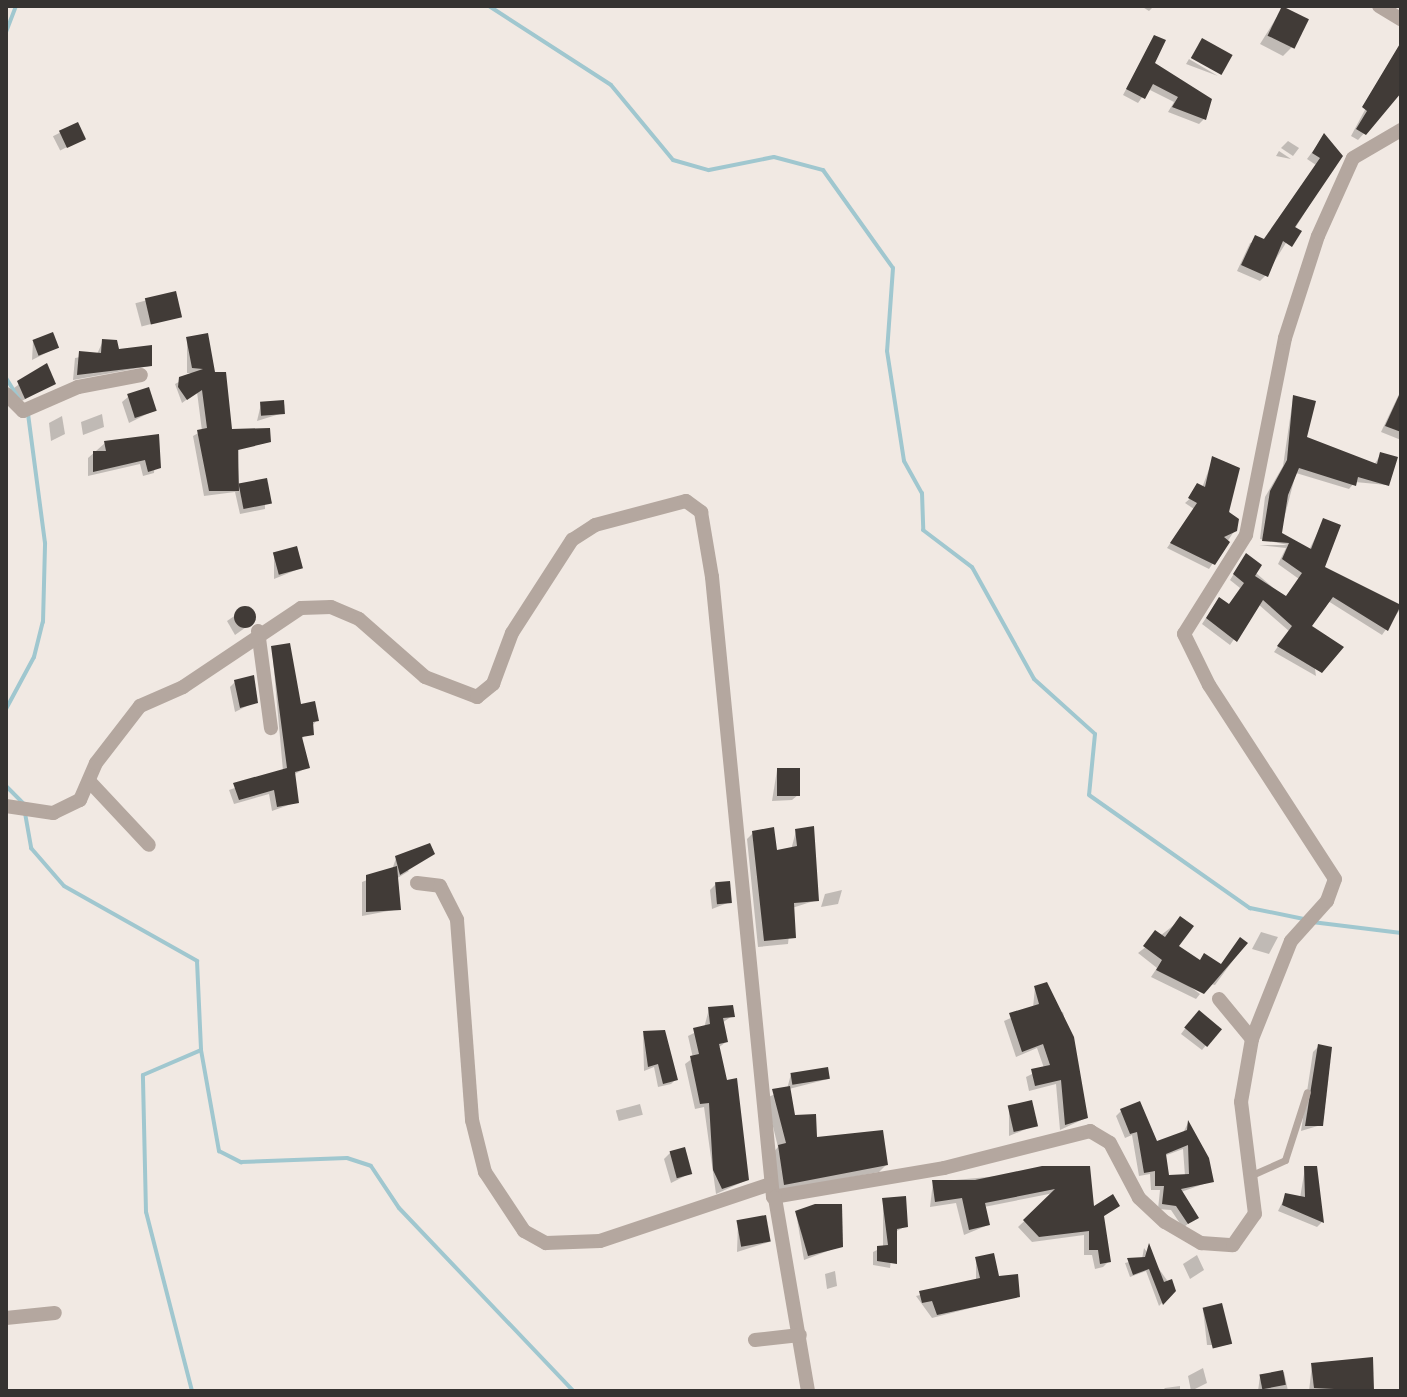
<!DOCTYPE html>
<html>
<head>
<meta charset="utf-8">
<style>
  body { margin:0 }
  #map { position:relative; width:1407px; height:1397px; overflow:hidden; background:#f1e9e3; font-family:Signika,sans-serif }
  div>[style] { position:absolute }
  .shadow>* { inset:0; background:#0003; transform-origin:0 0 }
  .stream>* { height:4px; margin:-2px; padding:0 2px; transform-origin:2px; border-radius:2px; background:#a0c7cf }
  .building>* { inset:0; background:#413b37; transform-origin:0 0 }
  .round { border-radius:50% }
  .lane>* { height:7px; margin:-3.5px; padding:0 3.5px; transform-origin:3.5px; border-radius:3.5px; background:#b4a79f }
  .street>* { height:14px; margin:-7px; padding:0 7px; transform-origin:7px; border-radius:7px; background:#b4a79f }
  span { translate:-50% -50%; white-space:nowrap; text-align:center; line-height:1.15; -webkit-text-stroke:8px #fef6f1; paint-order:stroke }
  .frame { position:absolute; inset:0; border:8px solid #363331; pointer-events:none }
</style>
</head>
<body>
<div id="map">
  <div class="shadow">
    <i style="clip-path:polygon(1141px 6px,1154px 6px,1149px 11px)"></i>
    <i style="clip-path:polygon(1283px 7px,1292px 47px,1283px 56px,1260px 44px)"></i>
    <i style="clip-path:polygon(1154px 37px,1152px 64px,1204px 119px,1199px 124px,1168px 112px,1174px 102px,1148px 89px,1138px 103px,1123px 95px)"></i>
    <i style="clip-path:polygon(1397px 50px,1401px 92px,1358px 140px,1351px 136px)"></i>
    <i style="clip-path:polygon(1189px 59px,1218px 76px,1186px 64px)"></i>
    <i style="left:77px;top:124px;width:16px;height:27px;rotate:63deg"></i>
    <i style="clip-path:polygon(1324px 136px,1340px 156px,1266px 275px,1260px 281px,1237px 271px,1250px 243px,1263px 240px,1316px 165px,1307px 159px)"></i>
    <i style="clip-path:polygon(1288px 141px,1299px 148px,1293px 156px,1281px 148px)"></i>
    <i style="clip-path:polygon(1279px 151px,1291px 159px,1276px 156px)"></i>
    <i style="left:174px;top:293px;width:24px;height:40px;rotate:75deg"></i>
    <i style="clip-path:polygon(187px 339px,214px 374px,230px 431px,269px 442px,239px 449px,237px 486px,265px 480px,265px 509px,240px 514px,235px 492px,204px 496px,193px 436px,202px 431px,197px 392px,182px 403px,175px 384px,196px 373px,187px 373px)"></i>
    <i style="clip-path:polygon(103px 341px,118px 351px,150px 366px,73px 380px,75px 358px,97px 354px)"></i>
    <i style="clip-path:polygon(33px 342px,56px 348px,32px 360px)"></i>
    <i style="clip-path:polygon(45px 365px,53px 384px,20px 402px,14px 388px)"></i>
    <i style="clip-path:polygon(1401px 390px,1401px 440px,1381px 432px)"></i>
    <i style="clip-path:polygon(128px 397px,155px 410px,129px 423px,122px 402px)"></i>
    <i style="clip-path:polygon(1293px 398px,1305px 439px,1374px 465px,1381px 454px,1387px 485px,1355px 482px,1349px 489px,1296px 473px,1280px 534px,1309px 550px,1324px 520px,1322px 568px,1401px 608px,1382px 635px,1328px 601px,1309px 627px,1316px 676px,1274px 652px,1289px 631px,1258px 604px,1230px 645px,1202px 624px,1215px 604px,1228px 606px,1240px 588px,1230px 580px,1242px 561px,1285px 598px,1299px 579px,1278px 564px,1286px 548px,1259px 545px,1288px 545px,1260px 539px,1265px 497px,1283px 466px)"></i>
    <i style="clip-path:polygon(261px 404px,283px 413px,257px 421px)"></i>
    <i style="clip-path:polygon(102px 414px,104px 427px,83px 435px,81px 422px)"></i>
    <i style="clip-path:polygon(62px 416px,65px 434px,51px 441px,49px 423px)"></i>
    <i style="clip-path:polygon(157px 436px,154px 473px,143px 476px,140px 464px,88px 476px,88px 458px,105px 443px)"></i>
    <i style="clip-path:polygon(1213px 458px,1235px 530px,1209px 569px,1167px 548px,1194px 509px,1185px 503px,1202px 488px)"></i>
    <i style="clip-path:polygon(274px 554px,301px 568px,274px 579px)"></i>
    <i style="clip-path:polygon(249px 606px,256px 620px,235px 635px,227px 621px)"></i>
    <i style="clip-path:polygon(272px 648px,299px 707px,317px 720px,301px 740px,308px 767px,293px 775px,297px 802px,272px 811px,269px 794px,234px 804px,229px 790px,283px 771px)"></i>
    <i style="clip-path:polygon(235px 682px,255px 702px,235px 712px,230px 687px)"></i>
    <i style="clip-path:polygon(777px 770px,798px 795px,792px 800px,772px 801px)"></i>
    <i style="clip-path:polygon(796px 831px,817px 900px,792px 908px,788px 944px,758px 947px,747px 839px,753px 833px,776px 853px,791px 850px)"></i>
    <i style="clip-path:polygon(396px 858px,409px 871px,396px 879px,399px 909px,362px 916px,362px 882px,392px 870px)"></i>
    <i style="clip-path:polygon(716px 884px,730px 902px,712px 909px,710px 890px)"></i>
    <i style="clip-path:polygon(842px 890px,838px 904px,821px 907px,825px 894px)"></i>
    <i style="clip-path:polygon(1174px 925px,1176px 947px,1199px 961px,1220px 966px,1240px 940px,1245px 944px,1215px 985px,1173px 974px,1200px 994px,1196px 999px,1151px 977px,1157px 968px,1138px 953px)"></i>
    <i style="clip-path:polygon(1261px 932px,1278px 937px,1269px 954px,1252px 949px)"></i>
    <i style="clip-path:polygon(1035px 987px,1055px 1015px,1063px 1012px,1086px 1118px,1060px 1130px,1056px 1084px,1029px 1091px,1026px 1077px,1044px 1068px,1037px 1048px,1016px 1057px,1004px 1021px,1033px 1008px)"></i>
    <i style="clip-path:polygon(709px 1009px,732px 1016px,722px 1023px,726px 1042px,718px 1048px,747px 1180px,716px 1194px,704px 1107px,695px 1109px,685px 1064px,693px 1058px,688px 1036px,704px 1028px)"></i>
    <i style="clip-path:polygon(1193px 1018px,1220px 1029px,1202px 1050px,1181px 1034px)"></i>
    <i style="clip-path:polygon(643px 1033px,676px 1079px,671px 1084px,658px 1087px,654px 1067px,644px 1071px)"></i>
    <i style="clip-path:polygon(1319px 1046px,1321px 1125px,1301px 1131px,1313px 1052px)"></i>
    <i style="clip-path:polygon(791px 1074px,828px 1079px,789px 1089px,793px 1117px,815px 1139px,886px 1165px,879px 1172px,777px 1191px,772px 1154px,778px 1147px,766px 1098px,787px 1089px)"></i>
    <i style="left:640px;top:1104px;width:11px;height:25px;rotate:75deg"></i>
    <i style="clip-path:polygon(1009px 1107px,1036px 1125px,1009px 1136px)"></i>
    <i style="clip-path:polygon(evenodd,1121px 1111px,1155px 1144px,1183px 1133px,1188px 1123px,1212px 1181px,1181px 1192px,1196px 1217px,1183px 1228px,1171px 1210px,1158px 1209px,1160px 1190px,1151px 1190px,1150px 1174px,1139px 1176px,1132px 1135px,1125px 1138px,1116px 1116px,1121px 1111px,1183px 1149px,1185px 1176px,1168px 1177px,1164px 1156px,1183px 1149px)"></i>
    <i style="clip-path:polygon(670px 1153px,689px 1174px,671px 1183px,664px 1159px)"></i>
    <i style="clip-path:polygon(1088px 1168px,1092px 1210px,1118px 1205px,1103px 1217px,1109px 1261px,1103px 1267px,1095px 1269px,1092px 1255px,1084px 1255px,1084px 1235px,1032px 1242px,1018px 1227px,1054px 1193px,984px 1207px,988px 1225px,964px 1235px,956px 1203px,930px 1207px,933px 1182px)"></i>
    <i style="clip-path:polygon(1305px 1168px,1322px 1222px,1317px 1227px,1278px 1211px,1286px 1195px,1300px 1198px)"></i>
    <i style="clip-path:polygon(883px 1200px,906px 1226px,895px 1232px,890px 1268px,873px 1265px,873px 1252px,883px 1247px)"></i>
    <i style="clip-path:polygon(796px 1213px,841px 1246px,804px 1260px)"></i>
    <i style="clip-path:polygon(738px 1223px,769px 1242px,737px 1252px)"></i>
    <i style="clip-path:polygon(1144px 1248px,1174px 1290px,1159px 1306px,1146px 1271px,1130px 1277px,1125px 1263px,1142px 1259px)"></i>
    <i style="clip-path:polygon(1197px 1255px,1204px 1270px,1190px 1279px,1183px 1264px)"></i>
    <i style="clip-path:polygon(976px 1259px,1018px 1296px,932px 1318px,916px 1296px,976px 1281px)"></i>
    <i style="clip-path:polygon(835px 1271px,837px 1286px,827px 1289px,825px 1274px)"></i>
    <i style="clip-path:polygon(1203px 1309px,1229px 1343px,1228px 1345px,1207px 1345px)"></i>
    <i style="clip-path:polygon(1371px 1359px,1373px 1391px,1309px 1391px,1312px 1365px)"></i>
    <i style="clip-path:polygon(1203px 1368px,1207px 1383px,1191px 1391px,1188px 1376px)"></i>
    <i style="clip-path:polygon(1284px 1372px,1288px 1391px,1258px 1391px,1260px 1376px)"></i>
    <i style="clip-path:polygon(1180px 1386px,1180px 1391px,1162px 1391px,1165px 1388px)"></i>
  </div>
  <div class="stream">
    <i style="left:489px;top:6px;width:145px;rotate:32.9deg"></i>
    <i style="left:611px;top:85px;width:97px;rotate:50.4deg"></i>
    <i style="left:673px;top:160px;width:37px;rotate:16deg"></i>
    <i style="left:709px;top:170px;width:66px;rotate:-11.3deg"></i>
    <i style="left:774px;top:157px;width:51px;rotate:14.9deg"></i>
    <i style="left:823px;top:170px;width:120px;rotate:54.5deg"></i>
    <i style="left:893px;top:268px;width:83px;rotate:94.1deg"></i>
    <i style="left:887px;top:351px;width:111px;rotate:81.2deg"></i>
    <i style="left:904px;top:461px;width:37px;rotate:61deg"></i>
    <i style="left:922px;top:493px;width:37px;rotate:88deg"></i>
    <i style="left:923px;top:530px;width:61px;rotate:37.1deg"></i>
    <i style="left:972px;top:567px;width:128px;rotate:61deg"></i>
    <i style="left:1034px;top:679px;width:82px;rotate:42deg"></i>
    <i style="left:1095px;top:734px;width:61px;rotate:95.6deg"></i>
    <i style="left:1089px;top:795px;width:197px;rotate:35.1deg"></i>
    <i style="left:1250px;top:908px;width:55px;rotate:11.5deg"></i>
    <i style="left:6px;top:32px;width:28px;rotate:-69deg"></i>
    <i style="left:6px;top:378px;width:25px;rotate:58deg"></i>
    <i style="left:6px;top:709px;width:59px;rotate:-61.7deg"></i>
    <i style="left:34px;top:657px;width:36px;rotate:-76deg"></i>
    <i style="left:43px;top:622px;width:79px;rotate:-88.5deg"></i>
    <i style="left:45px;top:543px;width:131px;rotate:-97.5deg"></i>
    <i style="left:6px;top:786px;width:27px;rotate:45deg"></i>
    <i style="left:25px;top:813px;width:36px;rotate:80deg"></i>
    <i style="left:31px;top:848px;width:50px;rotate:49deg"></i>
    <i style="left:64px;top:886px;width:153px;rotate:29.4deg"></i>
    <i style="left:197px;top:961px;width:89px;rotate:87.4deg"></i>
    <i style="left:201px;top:1050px;width:103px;rotate:79.9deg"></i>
    <i style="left:219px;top:1151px;width:25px;rotate:27deg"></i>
    <i style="left:241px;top:1162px;width:106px;rotate:-2.2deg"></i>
    <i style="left:347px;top:1158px;width:25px;rotate:18deg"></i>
    <i style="left:371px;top:1166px;width:50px;rotate:56.3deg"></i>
    <i style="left:399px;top:1208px;width:253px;rotate:46.4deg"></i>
    <i style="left:1312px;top:922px;width:90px;rotate:7deg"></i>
    <i style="left:192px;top:1391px;width:185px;rotate:-104.4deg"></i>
    <i style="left:146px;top:1212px;width:137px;rotate:-91.3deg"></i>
    <i style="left:143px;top:1075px;width:63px;rotate:-23.3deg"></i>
  </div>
  <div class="building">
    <i style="left:1282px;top:6px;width:30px;height:33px;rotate:26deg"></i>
    <i style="clip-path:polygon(1154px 35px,1166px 40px,1155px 63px,1212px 99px,1206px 120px,1172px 107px,1178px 97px,1153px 84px,1145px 99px,1126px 89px)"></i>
    <i style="left:1202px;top:38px;width:35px;height:23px;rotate:29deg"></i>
    <i style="clip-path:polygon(1401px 42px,1401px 93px,1366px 135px,1356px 129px,1367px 111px,1362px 107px)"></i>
    <i style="left:78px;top:122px;width:19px;height:21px;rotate:65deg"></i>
    <i style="clip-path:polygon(1324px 133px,1343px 156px,1295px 227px,1302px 231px,1292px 247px,1283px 241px,1268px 277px,1241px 265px,1255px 235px,1264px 239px,1320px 158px,1312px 153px)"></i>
    <i style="left:176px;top:291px;width:27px;height:32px;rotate:77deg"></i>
    <i style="left:53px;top:332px;width:17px;height:22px;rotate:69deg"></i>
    <i style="clip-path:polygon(208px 333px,215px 372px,226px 372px,232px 429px,270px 428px,271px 442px,238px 450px,239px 491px,209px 491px,197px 430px,207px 428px,202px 390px,187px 400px,178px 387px,179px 377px,203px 369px,192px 368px,186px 337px)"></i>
    <i style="clip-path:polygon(102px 339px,117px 340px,119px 349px,152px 345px,152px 366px,77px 375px,79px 351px,101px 353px)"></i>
    <i style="clip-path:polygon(47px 363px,56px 384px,25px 399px,17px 381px)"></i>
    <i style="left:149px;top:387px;width:25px;height:23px;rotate:72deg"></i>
    <i style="clip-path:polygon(1401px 391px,1401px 432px,1385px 426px)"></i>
    <i style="clip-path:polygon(1293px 395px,1316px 401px,1307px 437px,1377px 464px,1380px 452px,1398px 457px,1389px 486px,1358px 477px,1356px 486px,1299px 468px,1288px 495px,1282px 533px,1311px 549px,1323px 518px,1341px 525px,1325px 567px,1401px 605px,1388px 631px,1333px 597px,1312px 626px,1344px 647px,1322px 673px,1277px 646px,1292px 626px,1263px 600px,1237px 642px,1206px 618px,1219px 597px,1229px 604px,1244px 583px,1233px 574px,1246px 553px,1262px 565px,1255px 576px,1286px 596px,1302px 573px,1282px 559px,1289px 543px,1262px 541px,1270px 491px,1287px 460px)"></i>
    <i style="left:284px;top:400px;width:14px;height:24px;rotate:86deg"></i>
    <i style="clip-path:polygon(159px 434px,161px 468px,148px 472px,145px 460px,93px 472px,93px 451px,106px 451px,104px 441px)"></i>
    <i style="clip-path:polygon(1212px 456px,1240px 468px,1229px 512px,1239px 519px,1237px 531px,1224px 537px,1230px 542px,1215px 565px,1170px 543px,1197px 503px,1188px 498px,1197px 483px,1205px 487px)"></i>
    <i style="left:267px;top:478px;width:26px;height:29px;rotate:79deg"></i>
    <i style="left:297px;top:546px;width:23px;height:25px;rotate:75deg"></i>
    <i class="round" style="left:234px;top:606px;width:22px;height:22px"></i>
    <i style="clip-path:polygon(290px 643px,301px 704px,315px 701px,319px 721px,313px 722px,314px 735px,302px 737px,310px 768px,295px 772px,299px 803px,277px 807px,274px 790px,239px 800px,233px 783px,287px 768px,271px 646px)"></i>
    <i style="clip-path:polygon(254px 675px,258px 703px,240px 708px,234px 680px)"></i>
    <i style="left:777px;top:768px;width:23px;height:28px"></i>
    <i style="clip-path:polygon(814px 826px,819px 901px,794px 903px,796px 938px,764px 941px,752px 831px,774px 827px,777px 850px,797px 846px,795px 829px)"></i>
    <i style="clip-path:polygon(430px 843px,435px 854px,400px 875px,395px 856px)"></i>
    <i style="clip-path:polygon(397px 866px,401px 910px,366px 912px,366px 875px)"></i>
    <i style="left:730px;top:881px;width:22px;height:15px;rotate:85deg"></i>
    <i style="clip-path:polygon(1180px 916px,1194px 926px,1179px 946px,1200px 960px,1204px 953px,1221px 964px,1240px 937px,1248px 943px,1204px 994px,1156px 970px,1162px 960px,1143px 946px,1155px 930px,1165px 937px)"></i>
    <i style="clip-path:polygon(1047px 982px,1074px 1037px,1088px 1118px,1065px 1125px,1061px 1080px,1035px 1086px,1031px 1069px,1050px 1065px,1043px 1044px,1022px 1052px,1009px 1013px,1039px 1004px,1034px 986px)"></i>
    <i style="clip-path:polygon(733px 1005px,735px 1017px,723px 1018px,728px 1042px,719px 1044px,727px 1080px,737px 1078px,749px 1180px,722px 1189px,713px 1170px,709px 1103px,700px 1104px,690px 1056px,699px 1054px,693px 1028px,710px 1024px,708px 1007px)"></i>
    <i style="left:1199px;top:1010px;width:30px;height:23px;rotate:40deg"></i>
    <i style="clip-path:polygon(665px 1030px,678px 1080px,663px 1084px,658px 1064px,648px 1067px,643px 1031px)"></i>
    <i style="clip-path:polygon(1318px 1044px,1332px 1047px,1323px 1126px,1305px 1126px)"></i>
    <i style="left:828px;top:1067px;width:12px;height:38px;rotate:81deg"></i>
    <i style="clip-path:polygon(790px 1086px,795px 1115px,816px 1114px,817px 1137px,883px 1130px,888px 1165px,784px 1185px,778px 1145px,786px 1143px,772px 1089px)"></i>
    <i style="left:1032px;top:1100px;width:27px;height:25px;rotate:77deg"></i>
    <i style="clip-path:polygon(evenodd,1140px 1101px,1157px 1141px,1187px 1130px,1188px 1120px,1209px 1158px,1214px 1182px,1181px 1189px,1199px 1218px,1188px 1224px,1176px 1206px,1162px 1204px,1164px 1186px,1155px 1186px,1155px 1171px,1144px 1173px,1137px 1132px,1130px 1134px,1120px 1109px,1140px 1101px,1188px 1145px,1189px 1174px,1169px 1175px,1166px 1154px,1188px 1145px)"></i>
    <i style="left:685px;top:1147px;width:28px;height:16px;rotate:75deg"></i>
    <i style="clip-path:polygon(1042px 1166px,1090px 1166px,1094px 1206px,1113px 1194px,1120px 1206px,1104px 1216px,1111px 1262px,1100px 1264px,1098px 1250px,1089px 1250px,1089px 1231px,1039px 1237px,1023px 1220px,1055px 1189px,985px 1203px,990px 1225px,969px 1230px,962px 1198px,935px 1202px,932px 1180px,975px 1180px)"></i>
    <i style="clip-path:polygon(1304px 1166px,1317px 1166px,1324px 1223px,1282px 1205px,1285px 1193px,1305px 1197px)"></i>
    <i style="clip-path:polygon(906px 1196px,908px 1227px,897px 1229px,897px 1264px,877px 1261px,877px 1246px,888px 1245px,882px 1198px)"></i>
    <i style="clip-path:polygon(815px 1204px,842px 1204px,843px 1247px,808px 1256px,795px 1211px)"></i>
    <i style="left:766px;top:1215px;width:27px;height:30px;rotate:80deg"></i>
    <i style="clip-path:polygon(1149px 1243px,1164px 1282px,1172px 1279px,1176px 1291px,1163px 1305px,1149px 1269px,1133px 1275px,1127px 1258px,1145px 1257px)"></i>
    <i style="clip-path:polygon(994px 1253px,999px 1276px,1018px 1274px,1020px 1297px,937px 1315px,932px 1301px,922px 1303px,919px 1291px,980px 1278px,975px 1257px)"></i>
    <i style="left:1222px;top:1303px;width:42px;height:20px;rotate:76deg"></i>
    <i style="clip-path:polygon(1373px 1357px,1374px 1391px,1314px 1388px,1311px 1363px)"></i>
    <i style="left:1283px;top:1370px;width:15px;height:24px;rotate:79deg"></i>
  </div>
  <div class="lane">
    <i style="left:1254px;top:1174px;width:34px;rotate:-24deg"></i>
    <i style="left:1285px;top:1160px;width:71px;rotate:-72.1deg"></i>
  </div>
  <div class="street">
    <i style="left:1379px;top:6px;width:26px;rotate:31deg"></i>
    <i style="left:6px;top:394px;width:24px;rotate:45deg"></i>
    <i style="left:23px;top:411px;width:60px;rotate:-23.6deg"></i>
    <i style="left:78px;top:387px;width:64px;rotate:-10.8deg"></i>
    <i style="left:258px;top:631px;width:98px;rotate:82.4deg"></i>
    <i style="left:90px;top:782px;width:86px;rotate:46.9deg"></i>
    <i style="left:6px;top:806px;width:48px;rotate:8.5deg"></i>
    <i style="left:53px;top:813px;width:30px;rotate:-26deg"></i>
    <i style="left:80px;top:800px;width:40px;rotate:-66.6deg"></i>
    <i style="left:96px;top:763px;width:72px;rotate:-52.3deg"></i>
    <i style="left:140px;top:706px;width:47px;rotate:-23.8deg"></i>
    <i style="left:183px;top:687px;width:142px;rotate:-33.8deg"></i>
    <i style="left:301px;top:608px;width:30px;rotate:-2deg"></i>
    <i style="left:331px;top:607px;width:30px;rotate:23deg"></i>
    <i style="left:359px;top:619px;width:88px;rotate:41.3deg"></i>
    <i style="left:425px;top:677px;width:56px;rotate:21deg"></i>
    <i style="left:477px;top:697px;width:21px;rotate:-39deg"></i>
    <i style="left:493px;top:684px;width:54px;rotate:-69.6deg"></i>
    <i style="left:512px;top:633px;width:111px;rotate:-57.2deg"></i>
    <i style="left:572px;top:540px;width:27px;rotate:-33deg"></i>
    <i style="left:595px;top:525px;width:94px;rotate:-14.8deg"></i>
    <i style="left:686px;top:501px;width:19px;rotate:36deg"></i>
    <i style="left:701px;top:512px;width:66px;rotate:80.4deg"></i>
    <i style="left:712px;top:577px;width:623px;rotate:84.38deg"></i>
    <i style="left:773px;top:1197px;width:173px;rotate:-9.6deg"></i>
    <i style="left:944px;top:1168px;width:151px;rotate:-14.2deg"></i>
    <i style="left:1090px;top:1131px;width:23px;rotate:31deg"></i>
    <i style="left:1110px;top:1143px;width:62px;rotate:62.2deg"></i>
    <i style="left:1139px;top:1198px;width:35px;rotate:43deg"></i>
    <i style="left:1165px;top:1222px;width:42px;rotate:30.3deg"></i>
    <i style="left:1201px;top:1243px;width:32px;rotate:4deg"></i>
    <i style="left:1233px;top:1245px;width:38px;rotate:-55deg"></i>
    <i style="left:1255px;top:1214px;width:113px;rotate:-97.1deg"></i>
    <i style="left:1241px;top:1102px;width:64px;rotate:-80.1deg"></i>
    <i style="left:1252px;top:1039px;width:105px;rotate:-68.3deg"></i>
    <i style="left:1291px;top:941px;width:54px;rotate:-48deg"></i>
    <i style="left:1327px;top:901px;width:23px;rotate:-70deg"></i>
    <i style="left:1335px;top:879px;width:231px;rotate:-123deg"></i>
    <i style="left:1209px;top:685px;width:57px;rotate:-116.1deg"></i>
    <i style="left:1184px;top:634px;width:117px;rotate:-57.9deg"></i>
    <i style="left:1246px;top:535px;width:201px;rotate:-78.8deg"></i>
    <i style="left:1285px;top:338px;width:107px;rotate:-72.1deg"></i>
    <i style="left:1318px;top:236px;width:85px;rotate:-65.8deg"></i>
    <i style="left:1353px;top:158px;width:56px;rotate:-30.3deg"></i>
    <i style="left:417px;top:883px;width:23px;rotate:7deg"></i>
    <i style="left:440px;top:886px;width:38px;rotate:63deg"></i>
    <i style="left:457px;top:920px;width:201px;rotate:85.7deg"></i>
    <i style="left:472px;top:1120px;width:54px;rotate:76deg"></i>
    <i style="left:485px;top:1172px;width:71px;rotate:56.5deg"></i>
    <i style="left:524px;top:1231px;width:25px;rotate:29deg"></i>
    <i style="left:546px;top:1243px;width:54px;rotate:-2.1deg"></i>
    <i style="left:600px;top:1241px;width:179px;rotate:-18.5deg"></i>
    <i style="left:1219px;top:999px;width:52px;rotate:50.5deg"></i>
    <i style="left:775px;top:1198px;width:196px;rotate:80.3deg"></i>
    <i style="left:6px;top:1318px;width:49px;rotate:-5.8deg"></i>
    <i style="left:755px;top:1340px;width:45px;rotate:-6.3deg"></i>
  </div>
  <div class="frame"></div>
</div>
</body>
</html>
